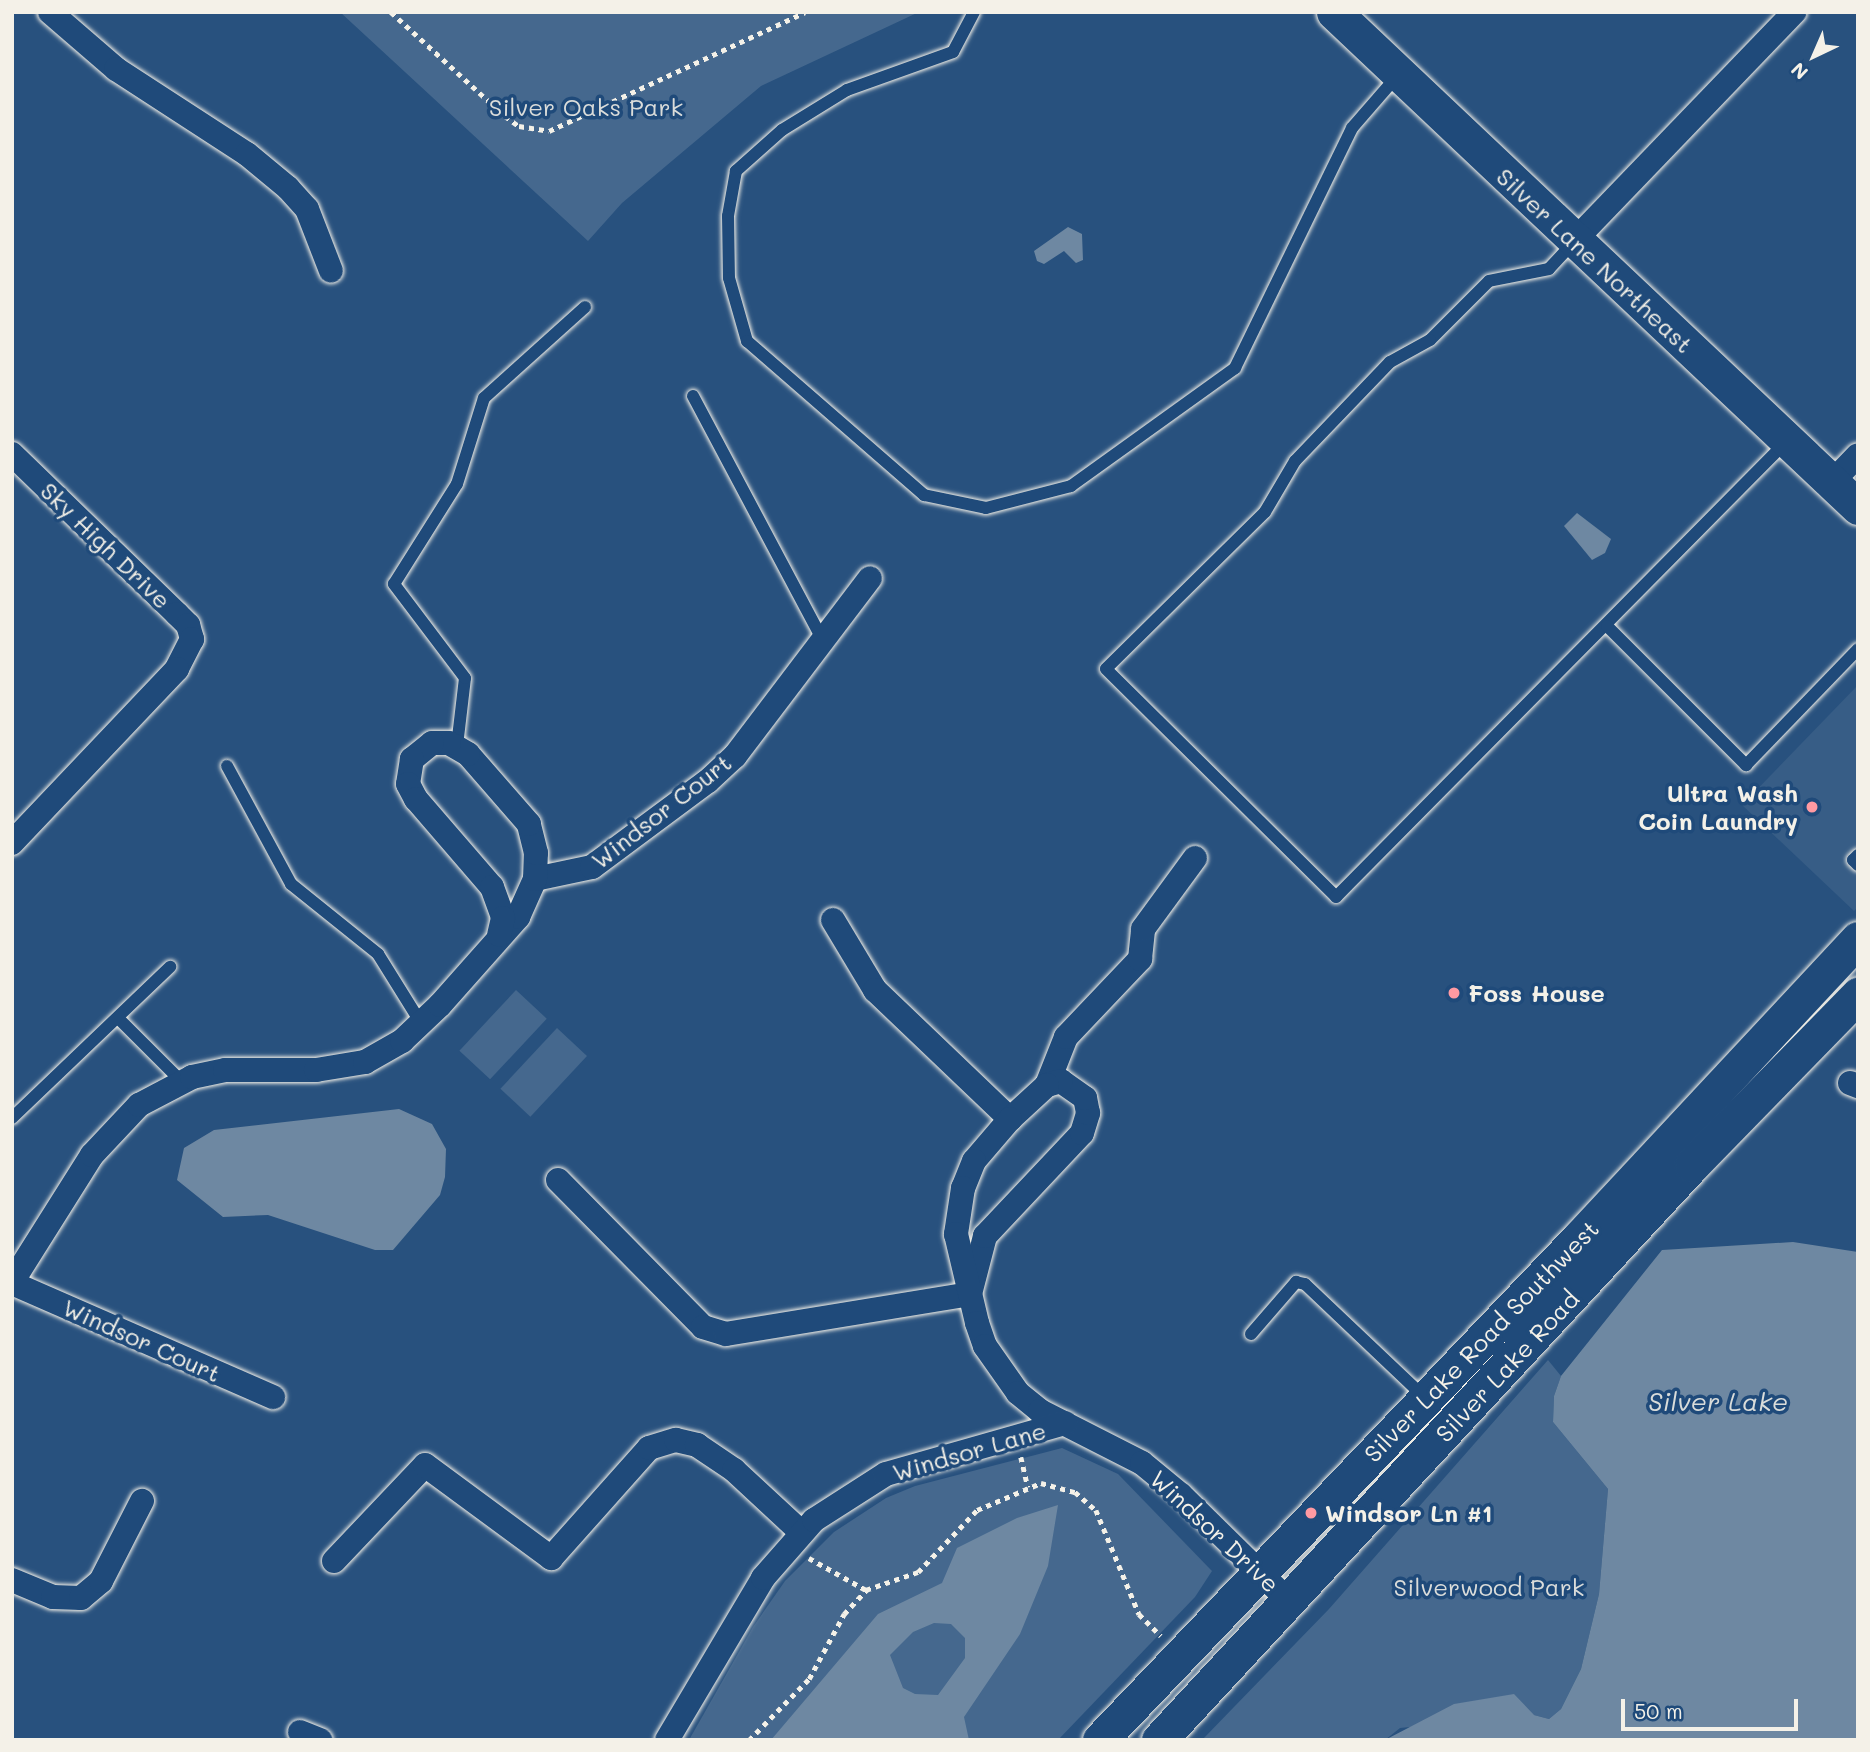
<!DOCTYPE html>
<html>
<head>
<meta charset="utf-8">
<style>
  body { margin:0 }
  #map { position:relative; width:1870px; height:1752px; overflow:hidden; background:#28517e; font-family:Mali,sans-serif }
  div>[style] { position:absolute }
  .built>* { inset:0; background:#375d86 }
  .green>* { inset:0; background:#45688e; transform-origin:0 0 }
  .water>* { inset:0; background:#6e88a2 }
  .path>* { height:4.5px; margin-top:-2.25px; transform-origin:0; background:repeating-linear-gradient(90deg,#f4f1e8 0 5px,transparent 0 10px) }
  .roads { filter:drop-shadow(0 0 2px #f4f1e8) drop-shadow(0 0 2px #f4f1e8) }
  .lane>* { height:12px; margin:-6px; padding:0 6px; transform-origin:6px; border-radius:6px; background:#1f4a7a }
  .street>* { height:24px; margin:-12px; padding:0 12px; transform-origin:12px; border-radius:12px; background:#1f4a7a }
  .secondary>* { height:35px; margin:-17.5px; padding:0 17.5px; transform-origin:17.5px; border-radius:17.5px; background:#1f4a7a }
  .dots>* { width:19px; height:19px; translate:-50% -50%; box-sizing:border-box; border:4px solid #1f4a7a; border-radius:50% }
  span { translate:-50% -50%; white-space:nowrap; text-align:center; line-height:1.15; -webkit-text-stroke:7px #1f4a7a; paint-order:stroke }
  .park-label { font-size:24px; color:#dadcda }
  .street-label { font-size:24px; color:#f4f1e8 }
  .poi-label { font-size:24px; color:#f4f1e8; font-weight:700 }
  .right { translate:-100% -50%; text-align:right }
  .left { translate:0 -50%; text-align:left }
  .water-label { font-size:26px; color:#d9dcda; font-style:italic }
  .frame { position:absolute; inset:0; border:14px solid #f4f1e8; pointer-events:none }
  .north { position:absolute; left:1779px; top:21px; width:70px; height:70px; -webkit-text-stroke:5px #1f4a7a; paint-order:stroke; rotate:224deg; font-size:19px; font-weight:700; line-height:28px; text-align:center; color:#f4f1e8 }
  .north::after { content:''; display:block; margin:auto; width:24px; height:32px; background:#f4f1e8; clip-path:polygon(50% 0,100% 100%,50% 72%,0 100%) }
  .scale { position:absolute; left:1621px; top:1699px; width:177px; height:32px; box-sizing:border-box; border:4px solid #f4f1e8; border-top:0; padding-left:9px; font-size:21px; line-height:24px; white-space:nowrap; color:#f4f1e8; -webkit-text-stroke:5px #1f4a7a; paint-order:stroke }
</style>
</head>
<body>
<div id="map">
  <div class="built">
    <i style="clip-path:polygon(1858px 685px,1858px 907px,1854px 911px,1742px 805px)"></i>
  </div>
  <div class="green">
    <i style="clip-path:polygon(340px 12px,919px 12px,761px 86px,622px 203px,588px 241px)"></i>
    <i style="left:516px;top:990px;width:42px;height:83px;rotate:43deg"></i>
    <i style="left:557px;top:1028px;width:41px;height:83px;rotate:43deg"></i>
    <i style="clip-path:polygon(1548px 1360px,1561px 1376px,1554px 1396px,1553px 1422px,1608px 1489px,1599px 1594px,1581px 1669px,1561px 1709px,1549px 1719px,1534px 1715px,1400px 1728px,1385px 1740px,1202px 1740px,1329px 1609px)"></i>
    <i style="clip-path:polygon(1062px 1448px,1118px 1474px,1212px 1571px,1195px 1597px,1058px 1740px,689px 1740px,753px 1627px,785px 1581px,834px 1532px,886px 1498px,915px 1486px)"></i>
  </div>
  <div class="water">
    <i style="clip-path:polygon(1068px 227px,1082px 234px,1083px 260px,1076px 263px,1064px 251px,1044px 264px,1037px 261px,1034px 251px)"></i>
    <i style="clip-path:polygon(1577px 513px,1611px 539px,1605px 553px,1592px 560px,1564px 526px)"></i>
    <i style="clip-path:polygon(399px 1109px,432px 1124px,446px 1149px,445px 1177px,440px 1195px,393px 1250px,375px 1250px,268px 1215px,223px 1217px,177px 1180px,184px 1148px,214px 1130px)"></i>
    <i style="clip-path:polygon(1793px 1242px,1858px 1252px,1858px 1740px,1385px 1740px,1454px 1704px,1514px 1694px,1534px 1715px,1549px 1719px,1561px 1709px,1581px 1669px,1599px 1594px,1608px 1489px,1553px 1422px,1554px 1396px,1561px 1376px,1662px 1250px)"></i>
    <i style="clip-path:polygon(evenodd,1058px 1505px,1048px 1566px,1020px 1634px,964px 1717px,969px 1740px,771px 1740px,878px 1614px,942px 1583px,957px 1548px,1017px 1518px,1058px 1505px,934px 1623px,951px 1624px,965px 1638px,965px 1658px,938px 1695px,915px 1694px,903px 1688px,890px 1655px,913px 1632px,934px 1623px)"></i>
  </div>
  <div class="path">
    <i style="left:391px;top:12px;width:154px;rotate:42.4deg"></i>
    <i style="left:505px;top:116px;width:17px;rotate:36deg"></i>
    <i style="left:519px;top:126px;width:30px;rotate:9deg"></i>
    <i style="left:549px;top:131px;width:282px;rotate:-24.9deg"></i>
    <i style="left:1021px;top:1457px;width:31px;rotate:77deg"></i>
    <i style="left:809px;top:1558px;width:65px;rotate:29.3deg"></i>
    <i style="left:749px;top:1740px;width:86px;rotate:-45.5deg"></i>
    <i style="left:809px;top:1679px;width:74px;rotate:-61.7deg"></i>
    <i style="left:844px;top:1614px;width:33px;rotate:-47deg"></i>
    <i style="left:866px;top:1590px;width:55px;rotate:-19.1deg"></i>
    <i style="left:918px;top:1572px;width:86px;rotate:-46.4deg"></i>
    <i style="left:977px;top:1510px;width:69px;rotate:-22.9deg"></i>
    <i style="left:1041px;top:1483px;width:35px;rotate:15deg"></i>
    <i style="left:1075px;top:1492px;width:28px;rotate:41deg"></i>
    <i style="left:1096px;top:1510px;width:113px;rotate:67.5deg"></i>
    <i style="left:1139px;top:1614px;width:31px;rotate:45deg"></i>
  </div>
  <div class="roads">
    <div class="lane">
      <i style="left:974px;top:12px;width:45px;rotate:117.7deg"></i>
      <i style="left:953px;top:52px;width:113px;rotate:160.3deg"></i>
      <i style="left:847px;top:90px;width:76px;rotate:148.4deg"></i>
      <i style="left:782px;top:130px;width:62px;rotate:138.3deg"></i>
      <i style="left:736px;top:171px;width:46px;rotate:100.1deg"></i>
      <i style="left:728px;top:216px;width:62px;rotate:89.1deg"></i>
      <i style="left:729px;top:278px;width:66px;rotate:74.1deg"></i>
      <i style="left:747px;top:341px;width:235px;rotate:41deg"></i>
      <i style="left:924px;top:495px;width:63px;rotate:11.8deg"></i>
      <i style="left:986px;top:508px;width:88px;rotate:-14.5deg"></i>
      <i style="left:1071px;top:486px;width:202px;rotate:-35.7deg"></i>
      <i style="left:1235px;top:368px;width:267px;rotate:-64deg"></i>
      <i style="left:1352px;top:128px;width:72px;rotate:-49deg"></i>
      <i style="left:1573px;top:243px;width:35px;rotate:133deg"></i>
      <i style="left:1549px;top:269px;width:61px;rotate:168.7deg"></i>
      <i style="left:1489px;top:281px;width:83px;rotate:135deg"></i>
      <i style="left:1430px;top:340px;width:46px;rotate:151.2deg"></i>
      <i style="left:1390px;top:362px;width:137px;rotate:133.8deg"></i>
      <i style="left:1295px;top:461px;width:59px;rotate:120.5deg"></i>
      <i style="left:1265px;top:512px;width:223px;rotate:135.4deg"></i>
      <i style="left:1106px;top:669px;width:324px;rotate:44.7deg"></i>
      <i style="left:1336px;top:897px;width:641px;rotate:-45.32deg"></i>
      <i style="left:693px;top:396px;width:275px;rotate:62deg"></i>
      <i style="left:1607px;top:626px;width:197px;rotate:45deg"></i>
      <i style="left:1746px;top:765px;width:161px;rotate:-46deg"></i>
      <i style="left:457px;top:746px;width:68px;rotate:-83.3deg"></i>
      <i style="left:465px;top:678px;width:118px;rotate:-127.1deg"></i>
      <i style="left:394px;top:584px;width:118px;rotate:-57.8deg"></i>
      <i style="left:457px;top:484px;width:90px;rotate:-72.6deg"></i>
      <i style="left:484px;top:398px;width:136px;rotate:-42deg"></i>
      <i style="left:227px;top:766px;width:134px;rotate:61.5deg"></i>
      <i style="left:291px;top:884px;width:112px;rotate:38.8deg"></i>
      <i style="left:378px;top:954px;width:81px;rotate:58.1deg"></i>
      <i style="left:1858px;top:855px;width:7px;rotate:135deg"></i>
      <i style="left:1853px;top:860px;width:7px;rotate:45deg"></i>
      <i style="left:118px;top:1018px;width:91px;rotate:45deg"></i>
      <i style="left:12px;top:1118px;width:219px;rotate:-43.7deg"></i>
      <i style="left:1251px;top:1334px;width:69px;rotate:-49.1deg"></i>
      <i style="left:1296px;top:1282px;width:9px;rotate:13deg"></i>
      <i style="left:1305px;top:1284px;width:163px;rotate:43.5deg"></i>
    </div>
    <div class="street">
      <i style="left:50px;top:12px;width:87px;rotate:40.8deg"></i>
      <i style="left:116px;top:69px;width:156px;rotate:33deg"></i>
      <i style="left:247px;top:154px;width:53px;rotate:39.7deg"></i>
      <i style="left:288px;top:188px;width:28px;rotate:48deg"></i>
      <i style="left:307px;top:209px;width:66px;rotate:68.8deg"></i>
      <i style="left:1574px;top:241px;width:318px;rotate:-46.1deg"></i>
      <i style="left:12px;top:454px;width:230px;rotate:44.1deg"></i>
      <i style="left:177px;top:614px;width:16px;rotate:45deg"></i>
      <i style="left:188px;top:625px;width:15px;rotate:74deg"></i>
      <i style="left:192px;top:639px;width:34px;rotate:117deg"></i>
      <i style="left:177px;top:669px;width:240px;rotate:133.5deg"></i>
      <i style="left:1832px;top:482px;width:37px;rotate:-46deg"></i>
      <i style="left:535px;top:879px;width:58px;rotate:-11.9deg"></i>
      <i style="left:592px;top:867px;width:144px;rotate:-36.6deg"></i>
      <i style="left:708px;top:781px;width:37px;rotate:-43deg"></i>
      <i style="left:735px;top:756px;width:223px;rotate:-52.8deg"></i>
      <i style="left:833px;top:920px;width:82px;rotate:59deg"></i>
      <i style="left:875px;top:990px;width:187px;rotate:43.7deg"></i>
      <i style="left:1850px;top:1083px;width:9px;rotate:21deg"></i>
      <i style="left:1047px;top:1085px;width:52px;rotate:-68.4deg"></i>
      <i style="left:1066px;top:1037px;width:108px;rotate:-46.5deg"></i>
      <i style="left:1140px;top:959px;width:30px;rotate:-84deg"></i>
      <i style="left:1143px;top:929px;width:88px;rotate:-53.8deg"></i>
      <i style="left:558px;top:1180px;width:206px;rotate:45.4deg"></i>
      <i style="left:703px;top:1327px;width:24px;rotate:17deg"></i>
      <i style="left:726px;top:1334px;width:247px;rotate:-9.3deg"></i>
      <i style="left:12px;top:1282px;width:150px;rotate:-57.8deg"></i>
      <i style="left:92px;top:1155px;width:69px;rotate:-46.8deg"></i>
      <i style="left:139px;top:1105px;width:60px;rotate:-27.8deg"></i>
      <i style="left:192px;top:1077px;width:34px;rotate:-12deg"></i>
      <i style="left:225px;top:1070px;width:91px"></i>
      <i style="left:316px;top:1070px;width:50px;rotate:-9.3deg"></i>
      <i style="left:365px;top:1062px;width:43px;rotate:-29.6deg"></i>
      <i style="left:402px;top:1041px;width:52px;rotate:-43.5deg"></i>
      <i style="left:440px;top:1005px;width:118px;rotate:-48.4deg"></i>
      <i style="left:518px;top:917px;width:42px;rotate:-65.9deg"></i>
      <i style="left:535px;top:879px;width:26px;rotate:-88deg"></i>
      <i style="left:536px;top:853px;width:30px;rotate:-104deg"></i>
      <i style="left:529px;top:824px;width:93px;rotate:-131.1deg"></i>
      <i style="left:468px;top:754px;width:22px;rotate:-150deg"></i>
      <i style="left:449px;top:743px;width:17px;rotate:180deg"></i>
      <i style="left:432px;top:743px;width:26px;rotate:141deg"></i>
      <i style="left:412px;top:759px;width:25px;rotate:99deg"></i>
      <i style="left:408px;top:784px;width:17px;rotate:62deg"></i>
      <i style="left:416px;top:799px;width:116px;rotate:49.2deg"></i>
      <i style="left:492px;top:887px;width:33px;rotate:70deg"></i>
      <i style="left:503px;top:918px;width:17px;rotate:103deg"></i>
      <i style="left:12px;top:1283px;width:285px;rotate:23.6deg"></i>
      <i style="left:970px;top:1294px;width:60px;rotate:-75.5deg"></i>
      <i style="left:985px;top:1236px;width:141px;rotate:-46.7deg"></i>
      <i style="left:1082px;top:1133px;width:21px;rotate:-73deg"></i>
      <i style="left:1088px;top:1113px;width:15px;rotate:-101deg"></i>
      <i style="left:1085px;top:1098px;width:29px;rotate:-145deg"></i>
      <i style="left:1061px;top:1081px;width:15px;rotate:164deg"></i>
      <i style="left:1047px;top:1085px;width:50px;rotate:137.4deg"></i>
      <i style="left:1010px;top:1119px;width:55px;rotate:130.6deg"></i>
      <i style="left:974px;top:1161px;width:29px;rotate:112deg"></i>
      <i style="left:963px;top:1188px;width:47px;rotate:98.7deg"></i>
      <i style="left:956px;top:1234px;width:91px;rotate:76.7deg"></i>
      <i style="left:977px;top:1323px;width:24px;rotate:71deg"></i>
      <i style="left:985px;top:1346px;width:57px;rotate:54.9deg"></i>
      <i style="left:1018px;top:1393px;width:28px;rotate:39deg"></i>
      <i style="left:1040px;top:1411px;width:114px;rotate:27deg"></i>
      <i style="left:1142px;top:1463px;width:50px;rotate:39.4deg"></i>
      <i style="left:1181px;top:1495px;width:151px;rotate:44.5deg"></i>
      <i style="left:334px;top:1561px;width:132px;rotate:-46.5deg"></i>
      <i style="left:425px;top:1465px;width:157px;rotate:36.4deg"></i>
      <i style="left:551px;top:1558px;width:147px;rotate:-48.3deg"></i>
      <i style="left:649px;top:1448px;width:28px;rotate:-17deg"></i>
      <i style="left:676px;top:1440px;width:22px;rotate:13deg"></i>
      <i style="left:697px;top:1445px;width:45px;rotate:34deg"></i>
      <i style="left:734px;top:1470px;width:91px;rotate:42.8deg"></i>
      <i style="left:12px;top:1580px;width:44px;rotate:22.5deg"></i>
      <i style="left:53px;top:1597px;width:28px;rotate:2deg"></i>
      <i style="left:81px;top:1598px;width:26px;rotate:-40deg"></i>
      <i style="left:101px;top:1581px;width:90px;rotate:-62.9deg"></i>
      <i style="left:300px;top:1732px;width:22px;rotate:22deg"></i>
      <i style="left:667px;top:1740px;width:188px;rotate:-59.3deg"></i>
      <i style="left:763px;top:1578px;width:77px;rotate:-48.7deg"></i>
      <i style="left:814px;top:1520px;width:85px;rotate:-32.6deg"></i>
      <i style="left:886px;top:1474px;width:186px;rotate:-15.9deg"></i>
    </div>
    <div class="secondary">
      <i style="left:1334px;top:12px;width:721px;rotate:43.37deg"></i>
      <i style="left:1100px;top:1740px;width:697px;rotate:-46.34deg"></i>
      <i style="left:1581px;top:1236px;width:406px;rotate:-47deg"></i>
      <i style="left:1159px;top:1740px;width:784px;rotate:-47.17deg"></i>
      <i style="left:1692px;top:1165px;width:238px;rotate:-45.7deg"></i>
    </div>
  </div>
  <div class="dots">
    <i style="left:1812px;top:807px;background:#ff9aa2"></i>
    <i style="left:1454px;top:993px;background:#ff9aa2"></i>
    <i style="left:1311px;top:1513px;background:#ff9aa2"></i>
  </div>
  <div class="park-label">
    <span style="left:586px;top:107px">Silver Oaks Park</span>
    <span style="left:1489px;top:1587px">Silverwood Park</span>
  </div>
  <div class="street-label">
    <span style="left:1595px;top:260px;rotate:43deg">Silver Lane Northeast</span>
    <span style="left:106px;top:545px;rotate:44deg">Sky High Drive</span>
    <span style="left:661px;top:811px;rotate:-38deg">Windsor Court</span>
    <span style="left:142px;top:1340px;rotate:24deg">Windsor Court</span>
    <span style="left:1481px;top:1341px;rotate:-46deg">Silver Lake Road Southwest</span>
    <span style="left:1507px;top:1366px;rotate:-47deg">Silver Lake Road</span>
    <span style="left:969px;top:1451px;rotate:-16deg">Windsor Lane</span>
    <span style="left:1215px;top:1531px;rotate:43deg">Windsor Drive</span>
  </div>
  <div class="poi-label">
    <span class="right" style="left:1798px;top:807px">Ultra Wash<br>Coin Laundry</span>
    <span class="left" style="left:1468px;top:993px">Foss House</span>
    <span class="left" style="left:1325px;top:1513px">Windsor Ln #1</span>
  </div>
  <div class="water-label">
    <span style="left:1718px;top:1402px">Silver Lake</span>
  </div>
  <div class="frame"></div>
  <div class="north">N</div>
  <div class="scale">50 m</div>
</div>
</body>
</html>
